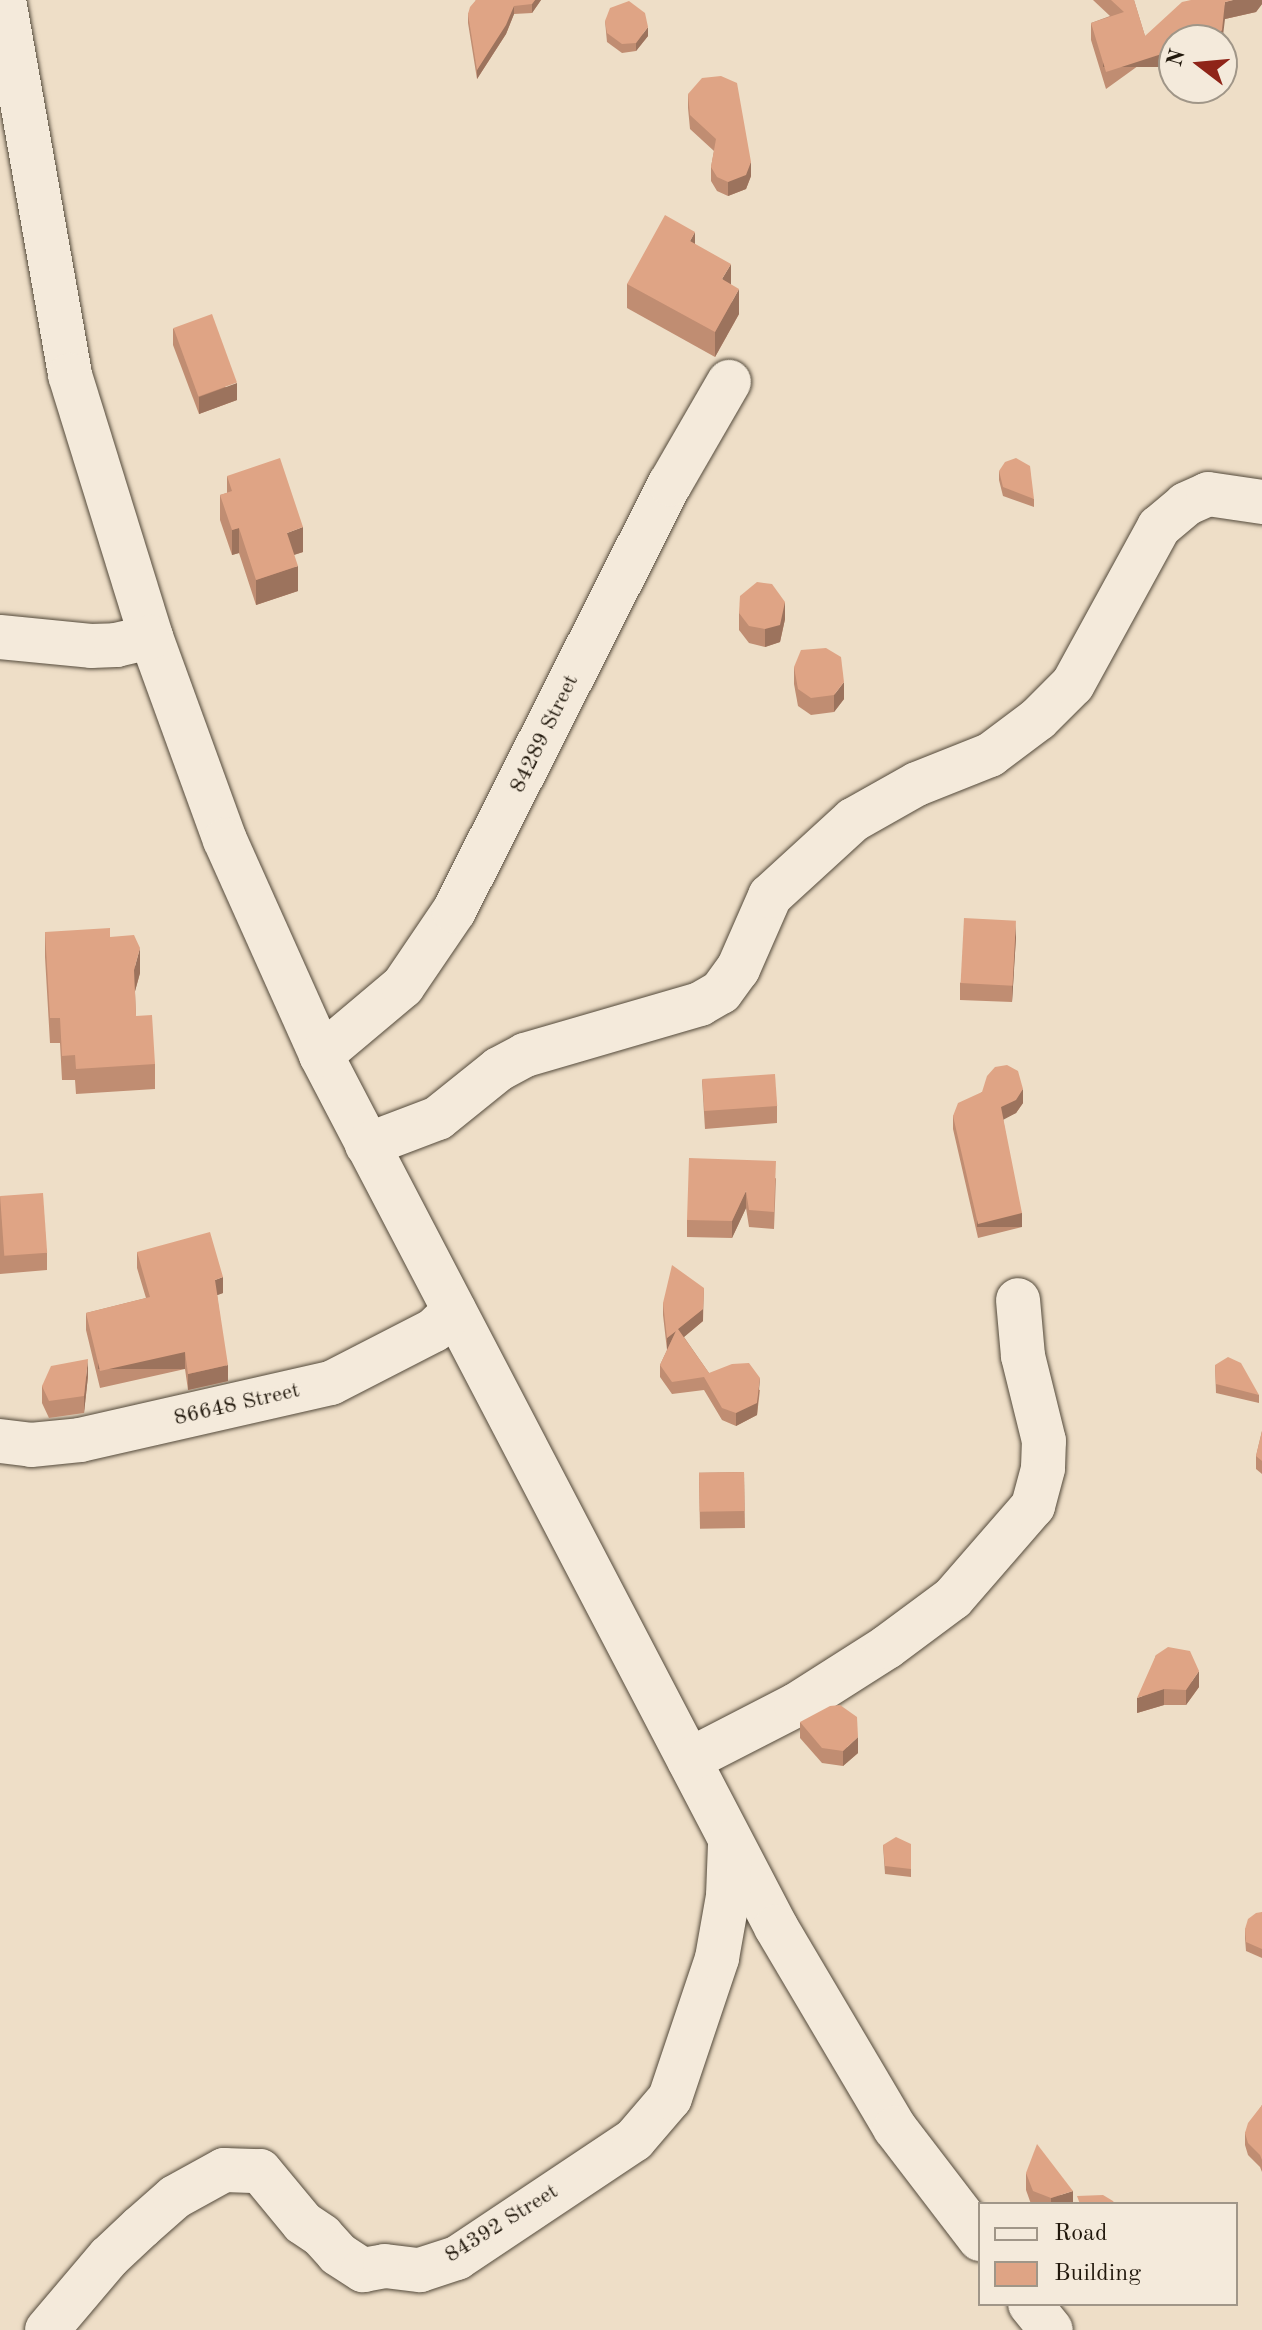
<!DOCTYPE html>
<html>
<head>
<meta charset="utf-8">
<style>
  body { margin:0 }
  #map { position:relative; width:1262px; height:2330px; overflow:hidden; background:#eedec7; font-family:"Old Standard TT",serif }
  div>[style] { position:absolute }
  .roads { filter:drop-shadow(0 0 2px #544a3b) drop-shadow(0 0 2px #544a3b) }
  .minor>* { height:44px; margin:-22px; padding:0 22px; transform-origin:22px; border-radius:22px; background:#f4eadb }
  .wall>* { inset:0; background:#c08d72; transform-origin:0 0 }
  .shaded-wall>* { inset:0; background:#9c735d; transform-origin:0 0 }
  .building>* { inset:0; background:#dfa485; transform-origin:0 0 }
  span { translate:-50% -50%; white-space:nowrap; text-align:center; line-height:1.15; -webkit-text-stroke:6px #f4eadb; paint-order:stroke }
  .street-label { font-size:22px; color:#21180c }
  .legend { position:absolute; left:978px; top:2202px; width:260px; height:104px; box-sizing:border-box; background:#f4eadb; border:2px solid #a09688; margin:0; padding:10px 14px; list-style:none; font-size:24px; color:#21180c }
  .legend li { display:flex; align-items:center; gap:16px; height:40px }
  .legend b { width:40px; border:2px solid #a09688 }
  .north { position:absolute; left:1158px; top:24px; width:80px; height:80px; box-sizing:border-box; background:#f4eadb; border:2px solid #a09688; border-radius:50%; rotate:286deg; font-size:22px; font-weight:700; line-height:32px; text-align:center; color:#21180c }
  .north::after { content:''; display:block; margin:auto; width:28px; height:36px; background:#8f2418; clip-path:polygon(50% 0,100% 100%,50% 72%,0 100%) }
</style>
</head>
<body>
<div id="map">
  <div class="roads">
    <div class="minor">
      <i style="left:4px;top:0;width:381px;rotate:80deg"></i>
      <i style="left:70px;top:375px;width:274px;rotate:72.8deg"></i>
      <i style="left:151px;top:637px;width:216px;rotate:70deg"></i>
      <i style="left:225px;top:840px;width:235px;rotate:65.9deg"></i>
      <i style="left:321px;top:1055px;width:984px;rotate:62.44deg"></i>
      <i style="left:776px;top:1927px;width:234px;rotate:59.4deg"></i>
      <i style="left:895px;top:2128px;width:140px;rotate:52.6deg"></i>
      <i style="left:0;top:637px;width:91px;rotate:5.6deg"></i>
      <i style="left:91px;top:646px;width:25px;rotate:-2deg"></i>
      <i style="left:116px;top:645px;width:36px;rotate:-13deg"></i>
      <i style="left:321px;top:1055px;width:107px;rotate:-40.1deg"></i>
      <i style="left:403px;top:986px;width:91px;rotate:-55.8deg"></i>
      <i style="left:454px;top:911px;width:479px;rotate:-63.2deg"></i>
      <i style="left:670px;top:484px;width:118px;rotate:-60deg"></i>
      <i style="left:367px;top:1145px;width:76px;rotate:-20.8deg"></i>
      <i style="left:438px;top:1118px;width:78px;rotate:-38.8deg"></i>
      <i style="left:499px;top:1069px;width:30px;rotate:-28deg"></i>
      <i style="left:525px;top:1055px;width:182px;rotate:-16.2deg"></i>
      <i style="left:700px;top:1004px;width:24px;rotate:-30deg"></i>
      <i style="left:721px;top:992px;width:29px;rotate:-54deg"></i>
      <i style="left:738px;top:969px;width:80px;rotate:-66.3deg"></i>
      <i style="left:770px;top:896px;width:113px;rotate:-42.5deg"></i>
      <i style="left:853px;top:820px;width:73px;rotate:-29.4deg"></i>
      <i style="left:917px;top:784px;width:79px;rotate:-21.7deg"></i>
      <i style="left:990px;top:755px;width:60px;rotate:-36.9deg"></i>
      <i style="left:1038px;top:719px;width:49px;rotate:-45deg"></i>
      <i style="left:1073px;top:684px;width:179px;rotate:-61.3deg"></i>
      <i style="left:1159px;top:527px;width:35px;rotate:-40deg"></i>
      <i style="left:1186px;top:504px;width:24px;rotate:-24deg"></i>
      <i style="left:1208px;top:494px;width:55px;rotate:8.4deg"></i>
      <i style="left:0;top:1441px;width:31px;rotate:7deg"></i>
      <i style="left:31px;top:1445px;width:49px;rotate:-5.8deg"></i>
      <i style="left:80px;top:1440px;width:257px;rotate:-12.8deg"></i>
      <i style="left:331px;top:1383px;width:116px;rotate:-27.2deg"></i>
      <i style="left:434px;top:1330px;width:28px;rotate:-44deg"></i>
      <i style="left:689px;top:1760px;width:120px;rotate:-27.2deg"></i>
      <i style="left:796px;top:1705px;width:108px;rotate:-32.5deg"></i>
      <i style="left:887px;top:1647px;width:82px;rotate:-36.6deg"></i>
      <i style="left:953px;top:1598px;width:122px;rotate:-49deg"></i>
      <i style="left:1033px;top:1506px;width:39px;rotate:-75deg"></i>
      <i style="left:1043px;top:1468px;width:27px;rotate:-88deg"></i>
      <i style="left:1044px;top:1441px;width:88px;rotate:-103.9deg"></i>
      <i style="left:1023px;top:1356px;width:56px;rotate:-95.1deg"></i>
      <i style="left:1030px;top:2304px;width:33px;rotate:51deg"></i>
      <i style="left:47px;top:2330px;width:96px;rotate:-49.7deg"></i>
      <i style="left:109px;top:2257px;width:44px;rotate:-43.2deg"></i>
      <i style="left:141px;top:2227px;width:45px;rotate:-41.4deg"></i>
      <i style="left:175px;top:2197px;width:56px;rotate:-28.9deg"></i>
      <i style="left:224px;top:2170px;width:36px;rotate:2deg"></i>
      <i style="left:260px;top:2171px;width:67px;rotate:50.4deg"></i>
      <i style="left:303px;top:2223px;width:23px;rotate:34deg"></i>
      <i style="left:322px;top:2236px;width:24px;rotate:48deg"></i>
      <i style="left:338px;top:2254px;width:30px;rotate:33deg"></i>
      <i style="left:363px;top:2270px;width:22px;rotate:-10deg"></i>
      <i style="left:385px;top:2266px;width:35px;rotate:7deg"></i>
      <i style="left:420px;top:2270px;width:39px;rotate:-18deg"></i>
      <i style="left:457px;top:2258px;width:213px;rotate:-33.7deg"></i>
      <i style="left:634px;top:2140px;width:55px;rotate:-49.4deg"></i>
      <i style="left:670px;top:2098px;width:148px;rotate:-71.4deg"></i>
      <i style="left:717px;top:1958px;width:63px;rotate:-79.9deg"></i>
      <i style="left:728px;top:1896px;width:53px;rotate:-87.8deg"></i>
    </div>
  </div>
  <div class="wall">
    <i style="clip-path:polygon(476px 0,541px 0,532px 13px,514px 14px,506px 34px,477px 79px,468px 23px,468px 14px)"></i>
    <i style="clip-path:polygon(1093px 0,1134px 0,1145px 36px,1262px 0,1262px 4px,1256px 12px,1225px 19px,1174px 40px,1106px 89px,1091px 40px,1091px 23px,1110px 16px)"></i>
    <i style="clip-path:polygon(605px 21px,648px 36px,636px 51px,622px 53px,607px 42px)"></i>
    <i style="clip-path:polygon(688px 94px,751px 176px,746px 189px,728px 196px,717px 191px,711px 181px,711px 167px,714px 151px,690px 129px,688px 108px)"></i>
    <i style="clip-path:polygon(695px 244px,739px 314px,715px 357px,627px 308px,627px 284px)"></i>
    <i style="clip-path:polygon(173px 328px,237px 400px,199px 414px,173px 345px)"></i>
    <i style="clip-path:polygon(999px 471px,1034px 499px,1034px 507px,1003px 496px,999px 480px)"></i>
    <i style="clip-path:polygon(227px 476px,303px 552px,294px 555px,298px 591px,256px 605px,239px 553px,232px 555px,220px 520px,220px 495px,227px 493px)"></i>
    <i style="clip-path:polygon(739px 613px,785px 619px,780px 642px,765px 647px,749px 643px,739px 630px)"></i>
    <i style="clip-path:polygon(794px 667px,844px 699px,834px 712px,811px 715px,798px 706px,794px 684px)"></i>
    <i style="clip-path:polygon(45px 932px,110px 937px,140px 973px,135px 991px,136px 1016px,155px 1064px,155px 1089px,76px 1094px,75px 1080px,62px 1080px,60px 1043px,50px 1043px,45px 957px)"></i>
    <i style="clip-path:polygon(1016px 937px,1012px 1002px,960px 1000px,960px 983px)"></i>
    <i style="clip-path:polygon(702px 1080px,777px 1106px,777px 1123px,705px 1129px)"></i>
    <i style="clip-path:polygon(982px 1092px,1023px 1103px,1016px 1113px,1003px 1119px,1022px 1227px,978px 1238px,953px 1129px,953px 1116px)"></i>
    <i style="clip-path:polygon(776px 1178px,774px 1229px,749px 1227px,746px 1208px,732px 1238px,687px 1237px,687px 1220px)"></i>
    <i style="clip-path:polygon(0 1196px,47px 1253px,47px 1270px,0 1274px)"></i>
    <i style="clip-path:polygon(137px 1252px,223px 1293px,217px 1295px,228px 1381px,188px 1390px,185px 1369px,100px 1388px,86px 1330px,86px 1313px,146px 1298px,137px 1268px)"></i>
    <i style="clip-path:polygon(704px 1288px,703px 1321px,684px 1337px,709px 1373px,760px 1390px,757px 1415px,736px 1426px,722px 1420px,704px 1390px,672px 1394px,660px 1377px,660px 1365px,667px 1350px,663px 1315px,663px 1303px)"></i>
    <i style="clip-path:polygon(1215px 1365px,1259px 1395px,1259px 1403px,1216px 1393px)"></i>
    <i style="clip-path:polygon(88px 1376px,84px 1413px,49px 1418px,42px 1403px,42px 1386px)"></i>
    <i style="clip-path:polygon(1262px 1431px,1262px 1474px,1256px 1469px,1256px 1456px)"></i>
    <i style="left:744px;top:1472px;width:56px;height:45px;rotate:89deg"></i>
    <i style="clip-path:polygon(1156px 1655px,1199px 1687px,1186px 1705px,1164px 1705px,1137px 1713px)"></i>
    <i style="clip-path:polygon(800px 1722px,858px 1753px,843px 1766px,822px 1763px,800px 1738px)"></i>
    <i style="clip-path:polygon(911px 1844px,911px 1877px,885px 1874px,883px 1845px)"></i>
    <i style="clip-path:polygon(1262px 1912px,1262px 1958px,1246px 1951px,1245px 1938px,1245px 1929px)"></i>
    <i style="clip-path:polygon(1262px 2105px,1262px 2172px,1260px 2167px,1248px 2155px,1245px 2145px,1245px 2133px)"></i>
    <i style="clip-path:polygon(1026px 2173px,1073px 2204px,1031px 2204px,1026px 2190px)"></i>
  </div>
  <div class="shaded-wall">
    <i style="clip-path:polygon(535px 0,541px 0,532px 13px,532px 4px)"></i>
    <i style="clip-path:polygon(1233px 0,1262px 0,1262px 4px,1256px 12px,1225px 19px,1222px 44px,1222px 40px,1215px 40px,1225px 2px)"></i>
    <i style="clip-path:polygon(514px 6px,514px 14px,506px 34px,477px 79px,477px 70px)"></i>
    <i style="clip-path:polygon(648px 27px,648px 36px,636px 51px,636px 43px)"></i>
    <i style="left:1174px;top:50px;width:17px;height:71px;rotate:90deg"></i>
    <i style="clip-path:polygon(751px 162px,751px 176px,746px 189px,728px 196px,728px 182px)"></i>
    <i style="clip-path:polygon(695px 232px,695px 256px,690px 241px)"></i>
    <i style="clip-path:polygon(731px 264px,731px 289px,722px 279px)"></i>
    <i style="clip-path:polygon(739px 289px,739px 314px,715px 357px,715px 332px)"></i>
    <i style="clip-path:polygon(237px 383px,237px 400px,199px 414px,199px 397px)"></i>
    <i style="clip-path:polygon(303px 527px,303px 552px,287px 557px,287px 533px)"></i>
    <i style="clip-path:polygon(239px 528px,239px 553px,232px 555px,232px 530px)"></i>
    <i style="clip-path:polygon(298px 566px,298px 591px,256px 605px,256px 580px)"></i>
    <i style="clip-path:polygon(785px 602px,785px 619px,780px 642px,765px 647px,765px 629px)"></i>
    <i style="clip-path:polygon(844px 682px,844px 699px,834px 712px,834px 695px)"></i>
    <i style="clip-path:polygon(1016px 921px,1016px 937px,1012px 1002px,1012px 986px)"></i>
    <i style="clip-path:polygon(140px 948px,140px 973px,134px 995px,134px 970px)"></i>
    <i style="clip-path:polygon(1023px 1089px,1023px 1103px,1016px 1113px,1001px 1121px,1001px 1107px)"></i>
    <i style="clip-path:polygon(746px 1191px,746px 1208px,732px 1238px,732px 1221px)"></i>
    <i style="left:1022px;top:1213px;width:14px;height:45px;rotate:90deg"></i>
    <i style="clip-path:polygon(223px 1277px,223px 1293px,215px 1296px,215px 1280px)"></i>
    <i style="clip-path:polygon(703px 1309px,703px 1321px,678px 1342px,678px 1329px)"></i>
    <i style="clip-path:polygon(676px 1331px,667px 1350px,667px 1338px)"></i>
    <i style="left:185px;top:1352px;width:17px;height:87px;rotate:90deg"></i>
    <i style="clip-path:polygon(88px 1359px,88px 1376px,84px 1413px,84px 1396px)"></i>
    <i style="clip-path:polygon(228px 1365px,228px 1381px,188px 1390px,188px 1374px)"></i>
    <i style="clip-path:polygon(760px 1378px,757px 1415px,736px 1426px,736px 1413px)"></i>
    <i style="clip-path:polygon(1199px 1671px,1199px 1687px,1186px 1705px,1186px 1690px)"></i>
    <i style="clip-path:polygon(1164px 1689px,1164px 1705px,1137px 1713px,1137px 1698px)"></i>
    <i style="clip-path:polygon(858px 1737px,858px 1753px,843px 1766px,843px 1751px)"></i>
    <i style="clip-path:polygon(1073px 2191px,1073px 2204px,1051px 2204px,1051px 2198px)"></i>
  </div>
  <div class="building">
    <i style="clip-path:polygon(476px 0,535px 0,532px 4px,514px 6px,506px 25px,477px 70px,468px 14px,470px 7px)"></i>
    <i style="clip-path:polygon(1111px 0,1134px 0,1145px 36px,1182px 2px,1191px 0,1233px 0,1225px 2px,1222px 30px,1215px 40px,1174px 40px,1174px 50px,1106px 72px,1091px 23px,1124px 12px)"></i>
    <i style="clip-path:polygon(629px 1px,645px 13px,648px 27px,636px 43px,622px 44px,607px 33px,605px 21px,610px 8px)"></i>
    <i style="clip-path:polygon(721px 76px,737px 83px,751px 162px,746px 175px,728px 182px,717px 177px,711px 167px,716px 139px,690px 115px,688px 94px,702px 78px)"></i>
    <i style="clip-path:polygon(665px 215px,695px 232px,690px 241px,731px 264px,722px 279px,739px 289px,715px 332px,627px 284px)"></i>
    <i style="left:212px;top:314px;width:73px;height:41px;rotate:70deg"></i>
    <i style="clip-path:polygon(280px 458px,303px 527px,287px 533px,298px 566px,256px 580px,239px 528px,232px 530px,220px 495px,232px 491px,227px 476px)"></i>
    <i style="clip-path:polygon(1016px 458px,1030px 466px,1034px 499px,1003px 487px,999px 471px,1005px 462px)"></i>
    <i style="clip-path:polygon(757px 582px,772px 584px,785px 602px,780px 625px,765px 629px,749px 626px,739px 613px,740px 596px)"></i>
    <i style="clip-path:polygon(826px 648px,841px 657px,844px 682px,834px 695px,811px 698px,798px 689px,794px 667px,801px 650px)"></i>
    <i style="left:964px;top:918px;width:52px;height:65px;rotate:3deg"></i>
    <i style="clip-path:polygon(110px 928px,110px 937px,134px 935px,140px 948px,134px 970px,136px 1016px,152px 1015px,155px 1064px,76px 1069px,75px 1055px,62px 1056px,60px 1018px,50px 1018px,45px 932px)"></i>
    <i style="clip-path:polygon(1007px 1065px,1018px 1071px,1023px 1089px,1016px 1100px,1001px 1107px,1022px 1213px,978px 1224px,953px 1116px,958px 1103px,982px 1092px,987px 1076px,995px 1067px)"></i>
    <i style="left:775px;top:1074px;width:32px;height:73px;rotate:86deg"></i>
    <i style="clip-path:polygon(689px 1158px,776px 1161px,774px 1212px,749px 1210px,746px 1191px,732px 1221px,687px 1220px)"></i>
    <i style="left:43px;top:1193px;width:60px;height:43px;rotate:86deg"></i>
    <i style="clip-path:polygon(210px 1232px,223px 1277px,215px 1280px,228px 1365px,188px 1374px,185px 1352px,100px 1371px,86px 1313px,150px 1297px,137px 1252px)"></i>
    <i style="clip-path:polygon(672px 1265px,704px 1288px,703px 1309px,678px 1329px,709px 1373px,732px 1364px,749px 1363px,760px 1378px,757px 1403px,736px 1413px,722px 1408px,704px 1377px,672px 1382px,660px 1365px,676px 1331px,667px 1338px,663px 1303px)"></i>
    <i style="clip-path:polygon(1228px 1357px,1241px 1363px,1259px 1395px,1216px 1384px,1215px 1365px)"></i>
    <i style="clip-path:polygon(88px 1359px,84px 1396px,49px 1401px,42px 1386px,51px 1366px)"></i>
    <i style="clip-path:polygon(1262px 1431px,1262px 1461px,1256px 1456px)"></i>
    <i style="left:744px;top:1472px;width:39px;height:45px;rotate:89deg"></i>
    <i style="clip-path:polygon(1168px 1647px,1190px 1651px,1199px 1671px,1186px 1690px,1164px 1689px,1137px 1698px,1156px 1655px)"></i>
    <i style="clip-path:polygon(840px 1705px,857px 1717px,858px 1737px,843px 1751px,822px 1748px,800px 1722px,830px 1706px)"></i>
    <i style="clip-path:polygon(896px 1837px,911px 1844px,911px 1869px,885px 1866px,883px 1845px)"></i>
    <i style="clip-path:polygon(1262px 1912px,1262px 1949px,1246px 1942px,1245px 1929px,1248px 1919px,1256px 1913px)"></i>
    <i style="clip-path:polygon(1262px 2105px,1262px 2160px,1260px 2155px,1248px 2143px,1245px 2133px,1248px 2123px)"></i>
    <i style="clip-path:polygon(1037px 2144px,1073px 2191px,1051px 2198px,1033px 2191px,1026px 2173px)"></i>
    <i style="clip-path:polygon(1103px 2195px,1113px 2201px,1115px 2204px,1080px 2204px,1077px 2196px)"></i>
  </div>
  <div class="street-label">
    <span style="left:545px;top:734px;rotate:-64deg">84289 Street</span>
    <span style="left:237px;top:1405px;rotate:-13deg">86648 Street</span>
    <span style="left:502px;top:2224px;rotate:-32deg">84392 Street</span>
  </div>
  <ul class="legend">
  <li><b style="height:10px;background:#f4eadb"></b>Road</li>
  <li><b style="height:22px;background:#dfa485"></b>Building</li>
  </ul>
  <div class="north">N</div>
</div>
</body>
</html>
